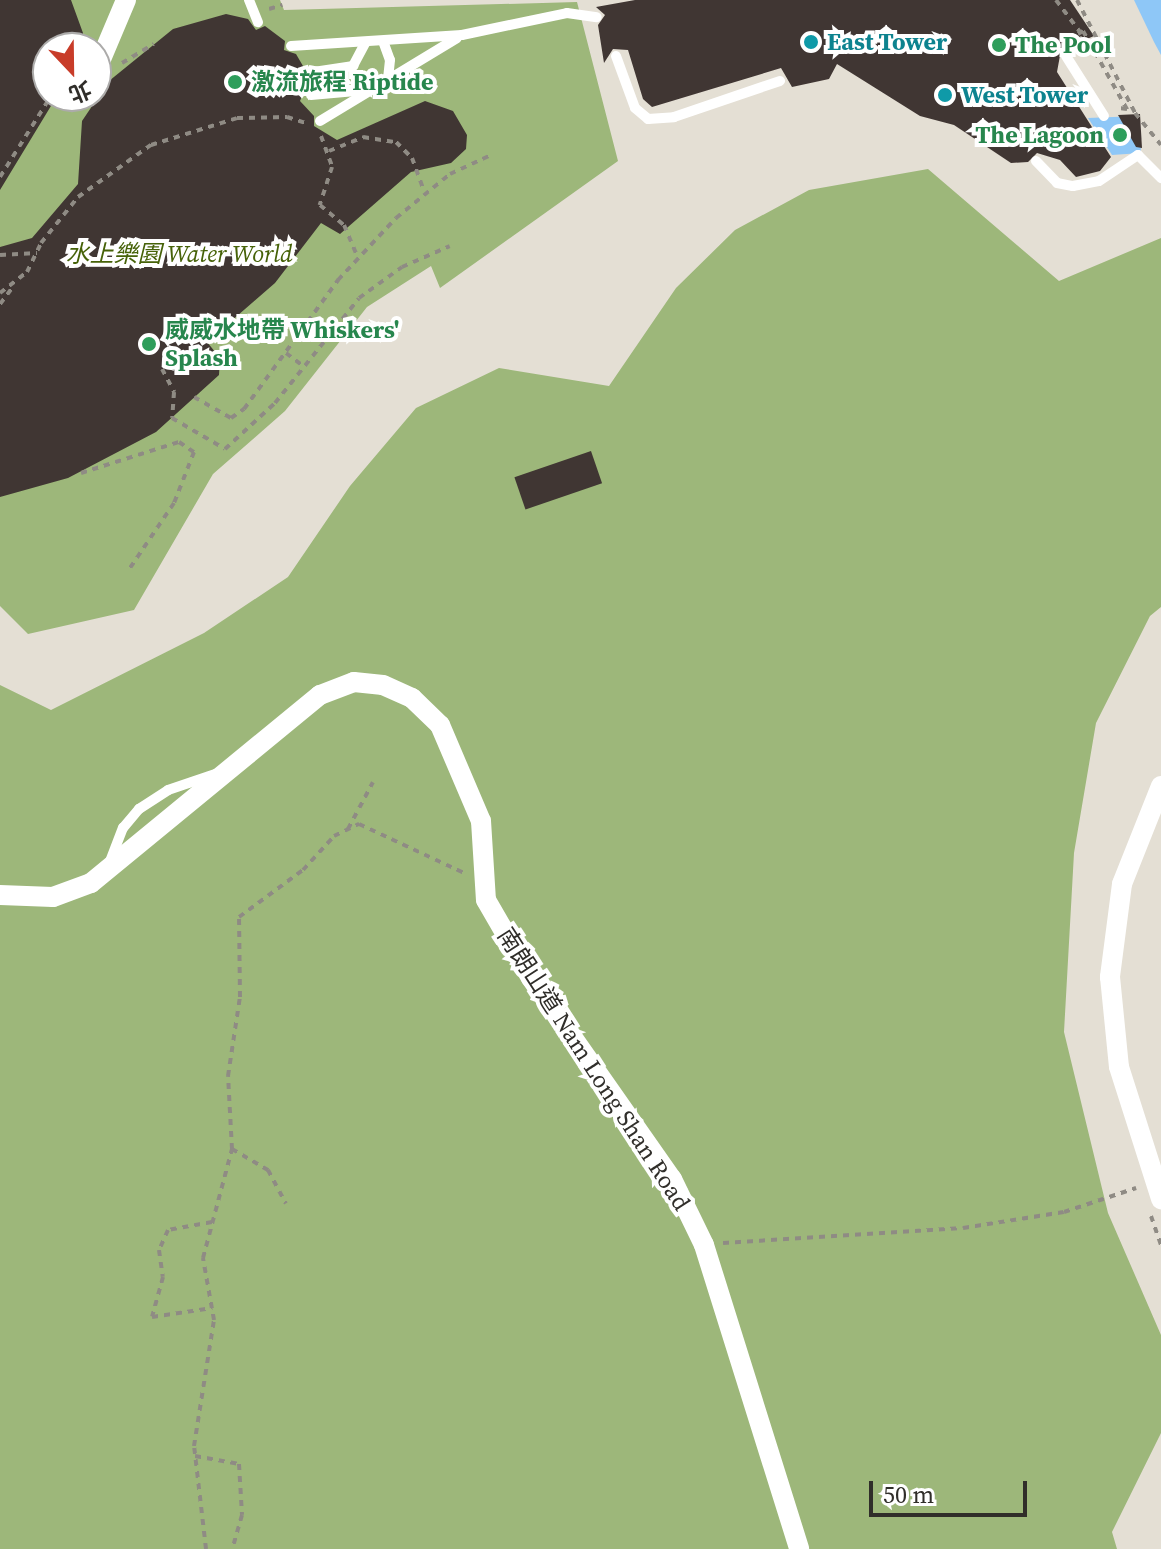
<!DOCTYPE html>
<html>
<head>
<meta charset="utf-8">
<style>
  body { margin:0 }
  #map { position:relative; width:1161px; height:1549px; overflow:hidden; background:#e4dfd4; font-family:"Source Serif 4","Noto Sans TC",serif }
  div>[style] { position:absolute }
  .green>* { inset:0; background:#9db77a }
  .water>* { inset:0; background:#8ec7f7 }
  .building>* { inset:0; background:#403633; transform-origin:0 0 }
  .path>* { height:4px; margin-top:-2px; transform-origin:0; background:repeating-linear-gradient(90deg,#8f8b84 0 6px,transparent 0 12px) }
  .lane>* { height:10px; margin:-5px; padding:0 5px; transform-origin:5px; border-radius:5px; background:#fff }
  .street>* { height:20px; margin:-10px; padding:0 10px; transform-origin:10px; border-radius:10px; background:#fff }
  .dots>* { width:22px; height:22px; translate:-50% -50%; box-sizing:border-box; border:4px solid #fff; border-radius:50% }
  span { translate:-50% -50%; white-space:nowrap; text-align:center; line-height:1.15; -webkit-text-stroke:8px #fff; paint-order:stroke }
  .culture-label { font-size:24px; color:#0d838f; font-weight:700 }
  .left { translate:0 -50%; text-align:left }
  .leisure-label { font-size:24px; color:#27864d; font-weight:700 }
  .right { translate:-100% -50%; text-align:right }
  .park-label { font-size:24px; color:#466208; font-style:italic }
  .street-label { font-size:24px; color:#302e2a }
  .north { position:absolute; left:32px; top:32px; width:80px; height:80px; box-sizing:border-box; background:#fff; border:2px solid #acabaa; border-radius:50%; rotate:158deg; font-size:22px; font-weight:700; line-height:32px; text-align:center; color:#302e2a }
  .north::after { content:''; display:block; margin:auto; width:28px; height:36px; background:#c83c29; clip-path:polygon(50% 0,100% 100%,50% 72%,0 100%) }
  .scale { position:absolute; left:869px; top:1481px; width:158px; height:36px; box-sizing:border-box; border:4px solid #302e2a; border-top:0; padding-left:10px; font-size:24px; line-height:28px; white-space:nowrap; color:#302e2a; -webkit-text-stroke:6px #fff; paint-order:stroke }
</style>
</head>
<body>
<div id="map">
  <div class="green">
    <i style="clip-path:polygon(evenodd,0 0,280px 0,284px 10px,577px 2px,618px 161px,440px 288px,431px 266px,367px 307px,285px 411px,213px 474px,134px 610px,28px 634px,0 606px,0 0,48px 48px,96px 48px,96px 96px,48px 96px,48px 48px)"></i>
    <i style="clip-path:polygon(928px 169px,1059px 281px,1161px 238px,1161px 607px,1150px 616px,1096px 723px,1074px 853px,1064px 1032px,1108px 1213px,1161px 1335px,1161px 1433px,1112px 1532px,1117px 1549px,0 1549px,0 685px,51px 710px,204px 633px,288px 577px,350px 486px,416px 408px,499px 368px,609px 386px,676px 288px,735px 230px,809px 190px)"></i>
  </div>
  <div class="water">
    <i style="clip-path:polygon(1134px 0,1161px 0,1161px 55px,1154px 42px)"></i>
    <i style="clip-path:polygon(1139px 116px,1141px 153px,1112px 155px,1088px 118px)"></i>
  </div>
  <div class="building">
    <i style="clip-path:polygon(0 0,71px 0,83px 33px,82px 48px,48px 48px,48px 96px,57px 96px,0 190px)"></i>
    <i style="clip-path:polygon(635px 0,1070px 0,1094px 36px,1061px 50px,1057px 72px,1111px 157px,1100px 171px,1076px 177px,1060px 160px,1037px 153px,1028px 162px,1011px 163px,954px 125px,920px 116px,837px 64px,829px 79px,792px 87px,781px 68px,652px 107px,643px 99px,628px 50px,613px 49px,604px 63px,598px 25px,605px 15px,596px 7px)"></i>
    <i style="clip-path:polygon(226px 14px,248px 19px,256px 30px,265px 26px,285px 41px,284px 50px,296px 54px,303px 66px,300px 77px,308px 81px,300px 101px,314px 116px,314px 126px,337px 140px,425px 101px,453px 111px,467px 135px,466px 149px,451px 163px,411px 172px,340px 234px,321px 223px,275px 283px,207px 342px,220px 358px,219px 375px,156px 432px,68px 478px,0 497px,0 247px,32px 238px,78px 184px,82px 121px,109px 81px,173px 29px)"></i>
    <i style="clip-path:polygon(1140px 114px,1142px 148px,1136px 147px,1118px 115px)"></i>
    <i style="left:591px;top:451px;width:34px;height:81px;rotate:71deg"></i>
  </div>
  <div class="path">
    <i style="left:1056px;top:0;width:40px;rotate:53deg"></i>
    <i style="left:1077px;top:0;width:127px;rotate:62.8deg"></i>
    <i style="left:1135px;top:113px;width:41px;rotate:50.9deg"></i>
    <i style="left:269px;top:9px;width:14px;rotate:-17deg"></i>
    <i style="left:1083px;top:42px;width:9px;rotate:-122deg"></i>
    <i style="left:1078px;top:34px;width:6px;rotate:-31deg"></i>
    <i style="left:1083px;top:31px;width:90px;rotate:60.6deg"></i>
    <i style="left:1127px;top:109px;width:8px;rotate:-173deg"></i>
    <i style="left:122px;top:63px;width:37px;rotate:-31deg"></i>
    <i style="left:321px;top:136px;width:33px;rotate:70deg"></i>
    <i style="left:332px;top:167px;width:40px;rotate:108deg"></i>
    <i style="left:320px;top:205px;width:31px;rotate:40deg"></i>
    <i style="left:344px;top:225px;width:36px;rotate:67deg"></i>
    <i style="left:329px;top:151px;width:37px;rotate:-22deg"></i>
    <i style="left:363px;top:137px;width:33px;rotate:9deg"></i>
    <i style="left:396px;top:142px;width:23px;rotate:45deg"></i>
    <i style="left:412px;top:158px;width:35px;rotate:70deg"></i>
    <i style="left:0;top:177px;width:96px;rotate:-57.8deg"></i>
    <i style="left:0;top:255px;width:37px;rotate:-3deg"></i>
    <i style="left:0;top:293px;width:34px;rotate:-38deg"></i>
    <i style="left:27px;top:272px;width:32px;rotate:-64deg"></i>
    <i style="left:41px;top:243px;width:59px;rotate:-51.2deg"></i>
    <i style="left:78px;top:197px;width:90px;rotate:-35.5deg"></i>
    <i style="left:151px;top:145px;width:90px;rotate:-17.4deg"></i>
    <i style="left:237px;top:118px;width:50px;rotate:-1.1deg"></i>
    <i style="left:287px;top:117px;width:20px;rotate:18deg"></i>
    <i style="left:0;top:304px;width:21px;rotate:-53deg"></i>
    <i style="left:286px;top:353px;width:20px;rotate:37deg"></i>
    <i style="left:162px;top:369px;width:26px;rotate:62deg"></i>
    <i style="left:174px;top:392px;width:26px;rotate:94deg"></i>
    <i style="left:172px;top:418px;width:61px;rotate:30.3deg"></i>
    <i style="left:225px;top:449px;width:68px;rotate:-42.6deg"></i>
    <i style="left:275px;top:403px;width:134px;rotate:-51.3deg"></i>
    <i style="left:359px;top:298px;width:53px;rotate:-35.8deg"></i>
    <i style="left:402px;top:267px;width:52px;rotate:-23.6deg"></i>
    <i style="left:194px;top:397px;width:43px;rotate:29.6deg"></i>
    <i style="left:231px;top:418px;width:16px;rotate:-35deg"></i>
    <i style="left:244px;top:409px;width:160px;rotate:-53.9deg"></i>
    <i style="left:338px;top:280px;width:85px;rotate:-46.9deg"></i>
    <i style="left:396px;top:218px;width:70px;rotate:-39.2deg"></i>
    <i style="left:450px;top:174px;width:47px;rotate:-24.9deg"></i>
    <i style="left:81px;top:473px;width:103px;rotate:-17.6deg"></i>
    <i style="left:179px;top:442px;width:18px;rotate:34deg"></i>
    <i style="left:194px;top:452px;width:55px;rotate:111.4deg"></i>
    <i style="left:174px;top:503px;width:82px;rotate:124.1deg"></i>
    <i style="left:348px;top:829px;width:53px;rotate:-62deg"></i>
    <i style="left:232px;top:1149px;width:42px;rotate:30.3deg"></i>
    <i style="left:268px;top:1170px;width:38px;rotate:62deg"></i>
    <i style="left:1151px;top:1216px;width:31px;rotate:71deg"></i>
    <i style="left:212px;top:1222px;width:45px;rotate:169.7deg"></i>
    <i style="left:168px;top:1230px;width:22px;rotate:114deg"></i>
    <i style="left:159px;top:1250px;width:27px;rotate:82deg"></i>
    <i style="left:163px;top:1277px;width:41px;rotate:105.4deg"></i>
    <i style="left:152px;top:1317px;width:61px;rotate:-8.5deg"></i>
    <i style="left:723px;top:1243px;width:240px;rotate:-3.6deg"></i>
    <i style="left:963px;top:1228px;width:102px;rotate:-9deg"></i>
    <i style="left:1064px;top:1212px;width:76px;rotate:-18.4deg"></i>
    <i style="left:195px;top:1456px;width:45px;rotate:10.3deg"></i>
    <i style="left:239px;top:1464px;width:51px;rotate:86.6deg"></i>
    <i style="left:242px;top:1515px;width:35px;rotate:106deg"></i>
    <i style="left:206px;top:1549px;width:104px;rotate:-96.6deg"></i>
    <i style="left:194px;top:1446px;width:128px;rotate:-81deg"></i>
    <i style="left:214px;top:1320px;width:63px;rotate:-100.1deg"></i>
    <i style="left:203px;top:1258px;width:113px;rotate:-75.1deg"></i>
    <i style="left:232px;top:1149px;width:73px;rotate:-93.1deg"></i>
    <i style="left:228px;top:1076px;width:80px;rotate:-81.4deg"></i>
    <i style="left:240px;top:997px;width:80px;rotate:-90.7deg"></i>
    <i style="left:239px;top:917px;width:79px;rotate:-36.3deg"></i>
    <i style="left:303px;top:870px;width:46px;rotate:-47.6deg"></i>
    <i style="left:334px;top:836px;width:28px;rotate:-26deg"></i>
    <i style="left:359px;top:824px;width:116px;rotate:25deg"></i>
  </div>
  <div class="lane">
    <i style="left:249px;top:0;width:24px;rotate:68deg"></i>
    <i style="left:383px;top:41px;width:20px;rotate:70deg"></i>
    <i style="left:390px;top:60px;width:19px;rotate:96deg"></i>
    <i style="left:291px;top:46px;width:171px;rotate:-3.7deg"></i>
    <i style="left:462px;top:35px;width:107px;rotate:-11.8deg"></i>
    <i style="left:567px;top:13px;width:30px;rotate:8deg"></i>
    <i style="left:616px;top:56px;width:55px;rotate:69.9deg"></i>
    <i style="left:635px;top:108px;width:17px;rotate:40deg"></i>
    <i style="left:648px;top:119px;width:26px;rotate:-4deg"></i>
    <i style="left:674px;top:117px;width:112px;rotate:-18.8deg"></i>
    <i style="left:1066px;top:56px;width:71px;rotate:57.7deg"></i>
    <i style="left:307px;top:73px;width:47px;rotate:-8.7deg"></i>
    <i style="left:353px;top:66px;width:27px;rotate:-62deg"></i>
    <i style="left:311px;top:95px;width:56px;rotate:-5.1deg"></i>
    <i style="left:320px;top:121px;width:160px;rotate:-31.2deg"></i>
    <i style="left:1036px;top:161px;width:30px;rotate:46deg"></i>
    <i style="left:1057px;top:183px;width:16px;rotate:11deg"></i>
    <i style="left:1073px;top:186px;width:26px;rotate:-11deg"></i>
    <i style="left:1099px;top:181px;width:47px;rotate:-33.7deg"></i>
    <i style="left:1138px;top:155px;width:33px;rotate:45deg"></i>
    <i style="left:109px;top:864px;width:39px;rotate:-69deg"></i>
    <i style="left:123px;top:828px;width:25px;rotate:-50deg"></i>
    <i style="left:139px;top:809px;width:35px;rotate:-33deg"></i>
    <i style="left:168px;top:790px;width:53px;rotate:-18.8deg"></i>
  </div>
  <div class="street">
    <i style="left:96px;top:71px;width:77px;rotate:-67.1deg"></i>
    <i style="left:1161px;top:786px;width:105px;rotate:111.7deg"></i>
    <i style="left:1122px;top:884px;width:94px;rotate:97.4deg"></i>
    <i style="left:1110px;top:977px;width:90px;rotate:84.3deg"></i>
    <i style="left:1119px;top:1067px;width:139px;rotate:72.3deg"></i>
    <i style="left:0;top:895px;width:53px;rotate:2.2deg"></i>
    <i style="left:53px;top:897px;width:40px;rotate:-20.2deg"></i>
    <i style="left:91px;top:883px;width:296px;rotate:-39.4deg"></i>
    <i style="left:320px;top:695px;width:36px;rotate:-21deg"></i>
    <i style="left:354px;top:682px;width:29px;rotate:6deg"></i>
    <i style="left:383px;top:685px;width:32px;rotate:24deg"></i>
    <i style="left:412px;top:698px;width:39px;rotate:44deg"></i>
    <i style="left:440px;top:725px;width:104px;rotate:66.9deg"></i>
    <i style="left:481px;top:821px;width:79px;rotate:86.4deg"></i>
    <i style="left:486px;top:900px;width:90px;rotate:60deg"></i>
    <i style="left:531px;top:978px;width:246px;rotate:55deg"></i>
    <i style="left:672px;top:1179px;width:73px;rotate:64.1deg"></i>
    <i style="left:704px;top:1245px;width:318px;rotate:72.6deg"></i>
  </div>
  <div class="dots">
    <i style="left:811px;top:42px;background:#0f9aa8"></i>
    <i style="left:999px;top:45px;background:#2e9e5b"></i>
    <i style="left:235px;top:82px;background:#2e9e5b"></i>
    <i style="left:945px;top:95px;background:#0f9aa8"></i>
    <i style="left:1120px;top:135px;background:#2e9e5b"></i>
    <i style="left:149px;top:344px;background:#2e9e5b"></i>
  </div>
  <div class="culture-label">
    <span class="left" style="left:827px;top:42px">East Tower</span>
    <span class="left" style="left:961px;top:95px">West Tower</span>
  </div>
  <div class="leisure-label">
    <span class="left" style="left:1015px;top:45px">The Pool</span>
    <span class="left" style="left:251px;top:82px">激流旅程 Riptide</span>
    <span class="right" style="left:1104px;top:135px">The Lagoon</span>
    <span class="left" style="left:165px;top:344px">威威水地帶 Whiskers'<br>Splash</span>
  </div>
  <div class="park-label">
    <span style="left:179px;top:254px">水上樂園 Water World</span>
  </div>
  <div class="street-label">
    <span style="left:594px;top:1069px;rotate:57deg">南朗山道 Nam Long Shan Road</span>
  </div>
  <div class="north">北</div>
  <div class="scale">50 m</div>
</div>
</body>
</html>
